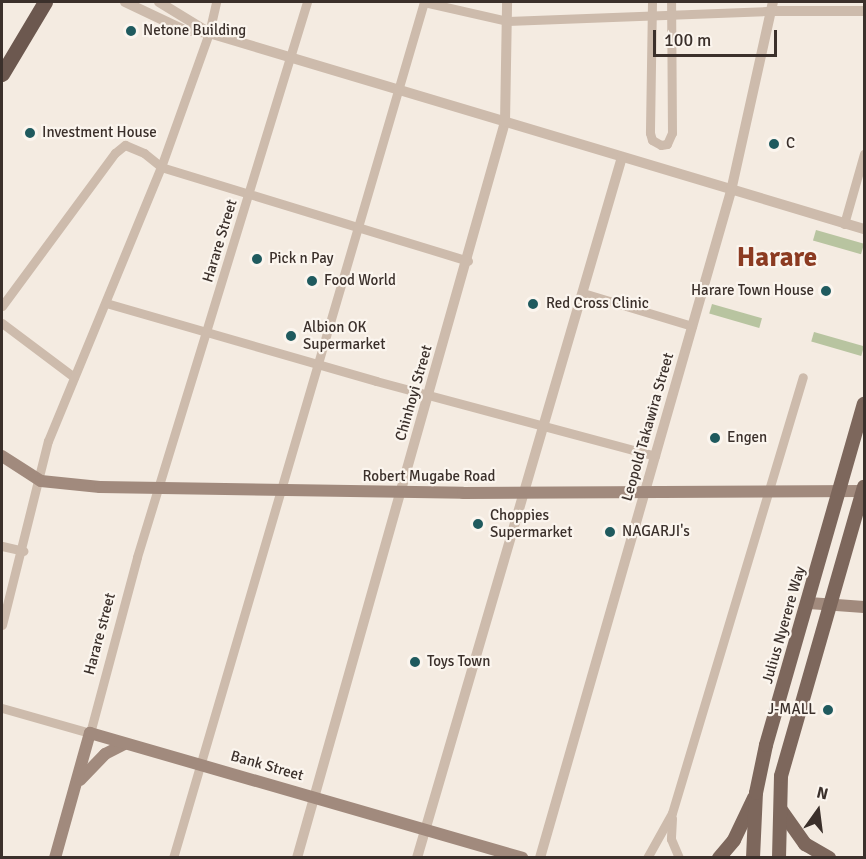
<!DOCTYPE html>
<html>
<head>
<meta charset="utf-8">
<style>
  body { margin:0 }
  #map { position:relative; width:866px; height:859px; overflow:hidden; background:#f4ebe1; font-family:Signika,sans-serif }
  div>[style] { position:absolute }
  .green>* { inset:0; background:#b8c4a0; transform-origin:0 0 }
  .minor>* { height:9px; margin:-4.5px; padding:0 4.5px; transform-origin:4.5px; border-radius:4.5px; background:#cdbbac }
  .tertiary>* { height:10px; margin:-5px; padding:0 5px; transform-origin:5px; border-radius:5px; background:#cdbbac }
  .secondary>* { height:12px; margin:-6px; padding:0 6px; transform-origin:6px; border-radius:6px; background:#a18a7d }
  .primary>* { height:14px; margin:-7px; padding:0 7px; transform-origin:7px; border-radius:7px; background:#7d675c }
  .trunk>* { height:15px; margin:-7.5px; padding:0 7.5px; transform-origin:7.5px; border-radius:7.5px; background:#6c584f }
  .dots>* { width:16px; height:16px; translate:-50% -50%; box-sizing:border-box; border:3px solid #fbf5ee; border-radius:50% }
  span { translate:-50% -50%; white-space:nowrap; text-align:center; line-height:1.15; -webkit-text-stroke:4.5px #fbf5ee; paint-order:stroke }
  .poi-label { font-size:15px; color:#3b302b }
  .left { translate:0 -50%; text-align:left }
  .right { translate:-100% -50%; text-align:right }
  .street-label { font-size:15px; color:#3b302b }
  .town-label { font-size:27px; color:#8c3b22; font-weight:700 }
  .frame { position:absolute; inset:0; border:3px solid #3b302b; pointer-events:none }
  .north { position:absolute; left:788px; top:781px; width:60px; height:60px; -webkit-text-stroke:4px #fbf5ee; paint-order:stroke; rotate:14deg; font-size:16px; font-weight:700; line-height:24px; text-align:center; color:#3b302b }
  .north::after { content:''; display:block; margin:auto; width:21px; height:27px; background:#3b302b; clip-path:polygon(50% 0,100% 100%,50% 72%,0 100%) }
  .scale { position:absolute; left:653px; top:30px; width:124px; height:27px; box-sizing:border-box; border:3px solid #3b302b; border-top:0; padding-left:8px; font-size:18px; line-height:21px; white-space:nowrap; color:#3b302b; -webkit-text-stroke:4px #fbf5ee; paint-order:stroke }
</style>
</head>
<body>
<div id="map">
  <div class="green">
    <i style="left:816px;top:230px;width:50px;height:11px;rotate:16deg"></i>
    <i style="left:712px;top:304px;width:52px;height:10px;rotate:16deg"></i>
    <i style="left:814px;top:332px;width:52px;height:10px;rotate:16deg"></i>
  </div>
  <div class="minor">
    <i style="left:424px;top:2px;width:85px;rotate:12.9deg"></i>
    <i style="left:507px;top:21px;width:264px;rotate:-2.2deg"></i>
    <i style="left:652px;top:2px;width:131px;rotate:90.9deg"></i>
    <i style="left:650px;top:133px;width:7px;rotate:74deg"></i>
    <i style="left:652px;top:140px;width:10px;rotate:29deg"></i>
    <i style="left:661px;top:145px;width:6px;rotate:-9deg"></i>
    <i style="left:667px;top:144px;width:12px;rotate:-66deg"></i>
    <i style="left:672px;top:133px;width:131px;rotate:-90.4deg"></i>
    <i style="left:844px;top:224px;width:73px;rotate:-74.1deg"></i>
    <i style="left:583px;top:293px;width:114px;rotate:16.8deg"></i>
    <i style="left:106px;top:303px;width:281px;rotate:16.1deg"></i>
    <i style="left:376px;top:381px;width:289px;rotate:15deg"></i>
    <i style="left:2px;top:306px;width:190px;rotate:-53.6deg"></i>
    <i style="left:115px;top:153px;width:13px;rotate:-39deg"></i>
    <i style="left:125px;top:145px;width:21px;rotate:23deg"></i>
    <i style="left:144px;top:153px;width:22px;rotate:39deg"></i>
    <i style="left:161px;top:167px;width:321px;rotate:17deg"></i>
    <i style="left:2px;top:323px;width:90px;rotate:36.9deg"></i>
    <i style="left:2px;top:546px;width:22px;rotate:13deg"></i>
    <i style="left:2px;top:625px;width:190px;rotate:-76deg"></i>
    <i style="left:48px;top:441px;width:296px;rotate:-67.6deg"></i>
    <i style="left:161px;top:167px;width:142px;rotate:-70.3deg"></i>
    <i style="left:209px;top:33px;width:32px;rotate:-77deg"></i>
    <i style="left:2px;top:708px;width:91px;rotate:15.9deg"></i>
    <i style="left:90px;top:733px;width:182px;rotate:-75deg"></i>
    <i style="left:137px;top:557px;width:580px;rotate:-72.97deg"></i>
    <i style="left:672px;top:818px;width:21px;rotate:93deg"></i>
    <i style="left:671px;top:839px;width:21px;rotate:67deg"></i>
    <i style="left:173px;top:858px;width:892px;rotate:-73.66deg"></i>
    <i style="left:647px;top:858px;width:51px;rotate:-60.9deg"></i>
    <i style="left:672px;top:813px;width:455px;rotate:-73.3deg"></i>
  </div>
  <div class="tertiary">
    <i style="left:125px;top:2px;width:65px;rotate:25.4deg"></i>
    <i style="left:184px;top:30px;width:25px;rotate:7deg"></i>
    <i style="left:209px;top:33px;width:684px;rotate:16.66deg"></i>
    <i style="left:159px;top:2px;width:57px;rotate:31.5deg"></i>
    <i style="left:771px;top:11px;width:93px"></i>
    <i style="left:297px;top:858px;width:765px;rotate:-74.22deg"></i>
    <i style="left:505px;top:122px;width:120px;rotate:-89deg"></i>
    <i style="left:417px;top:858px;width:730px;rotate:-73.7deg"></i>
    <i style="left:540px;top:858px;width:694px;rotate:-74.02deg"></i>
    <i style="left:731px;top:191px;width:194px;rotate:-77.5deg"></i>
  </div>
  <div class="secondary">
    <i style="left:2px;top:456px;width:46px;rotate:32.7deg"></i>
    <i style="left:41px;top:481px;width:59px;rotate:5.8deg"></i>
    <i style="left:100px;top:487px;width:363px;rotate:0.9deg"></i>
    <i style="left:463px;top:493px;width:401px;rotate:-0.3deg"></i>
    <i style="left:809px;top:603px;width:55px;rotate:4.2deg"></i>
    <i style="left:80px;top:780px;width:36px;rotate:-46deg"></i>
    <i style="left:105px;top:754px;width:22px;rotate:-27deg"></i>
    <i style="left:55px;top:858px;width:130px;rotate:-74.4deg"></i>
    <i style="left:90px;top:733px;width:450px;rotate:16.1deg"></i>
  </div>
  <div class="primary">
    <i style="left:781px;top:810px;width:42px;rotate:54.8deg"></i>
    <i style="left:805px;top:844px;width:28px;rotate:30deg"></i>
    <i style="left:719px;top:858px;width:23px;rotate:-50deg"></i>
    <i style="left:734px;top:840px;width:47px;rotate:-64.5deg"></i>
    <i style="left:753px;top:858px;width:65px;rotate:-87.4deg"></i>
    <i style="left:756px;top:793px;width:49px;rotate:-78.2deg"></i>
    <i style="left:766px;top:745px;width:355px;rotate:-74deg"></i>
    <i style="left:779px;top:858px;width:82px;rotate:-88.6deg"></i>
    <i style="left:781px;top:776px;width:301px;rotate:-74deg"></i>
  </div>
  <div class="trunk">
    <i style="left:2px;top:74px;width:84px;rotate:-59.2deg"></i>
  </div>
  <div class="dots">
    <i style="left:131px;top:31px;background:#1f5a5e"></i>
    <i style="left:30px;top:133px;background:#1f5a5e"></i>
    <i style="left:774px;top:144px;background:#1f5a5e"></i>
    <i style="left:257px;top:259px;background:#1f5a5e"></i>
    <i style="left:312px;top:281px;background:#1f5a5e"></i>
    <i style="left:826px;top:291px;background:#1f5a5e"></i>
    <i style="left:533px;top:304px;background:#1f5a5e"></i>
    <i style="left:291px;top:336px;background:#1f5a5e"></i>
    <i style="left:715px;top:438px;background:#1f5a5e"></i>
    <i style="left:478px;top:524px;background:#1f5a5e"></i>
    <i style="left:610px;top:532px;background:#1f5a5e"></i>
    <i style="left:415px;top:662px;background:#1f5a5e"></i>
    <i style="left:828px;top:710px;background:#1f5a5e"></i>
  </div>
  <div class="poi-label">
    <span class="left" style="left:143px;top:31px">Netone Building</span>
    <span class="left" style="left:42px;top:133px">Investment House</span>
    <span class="left" style="left:786px;top:144px">C</span>
    <span class="left" style="left:269px;top:259px">Pick n Pay</span>
    <span class="left" style="left:324px;top:281px">Food World</span>
    <span class="right" style="left:814px;top:291px">Harare Town House</span>
    <span class="left" style="left:546px;top:304px">Red Cross Clinic</span>
    <span class="left" style="left:303px;top:336px">Albion OK<br>Supermarket</span>
    <span class="left" style="left:727px;top:438px">Engen</span>
    <span class="left" style="left:490px;top:524px">Choppies<br>Supermarket</span>
    <span class="left" style="left:622px;top:532px">NAGARJI's</span>
    <span class="left" style="left:427px;top:662px">Toys Town</span>
    <span class="right" style="left:816px;top:710px">J-MALL</span>
  </div>
  <div class="street-label">
    <span style="left:220px;top:241px;rotate:-73deg">Harare Street</span>
    <span style="left:414px;top:393px;rotate:-74deg">Chinhoyi Street</span>
    <span style="left:648px;top:427px;rotate:-74deg">Leopold Takawira Street</span>
    <span style="left:429px;top:477px">Robert Mugabe Road</span>
    <span style="left:784px;top:625px;rotate:-74deg">Julius Nyerere Way</span>
    <span style="left:100px;top:634px;rotate:-75deg">Harare street</span>
    <span style="left:267px;top:766px;rotate:16deg">Bank Street</span>
  </div>
  <div class="town-label">
    <span style="left:777px;top:258px">Harare</span>
  </div>
  <div class="frame"></div>
  <div class="north">N</div>
  <div class="scale">100 m</div>
</div>
</body>
</html>
